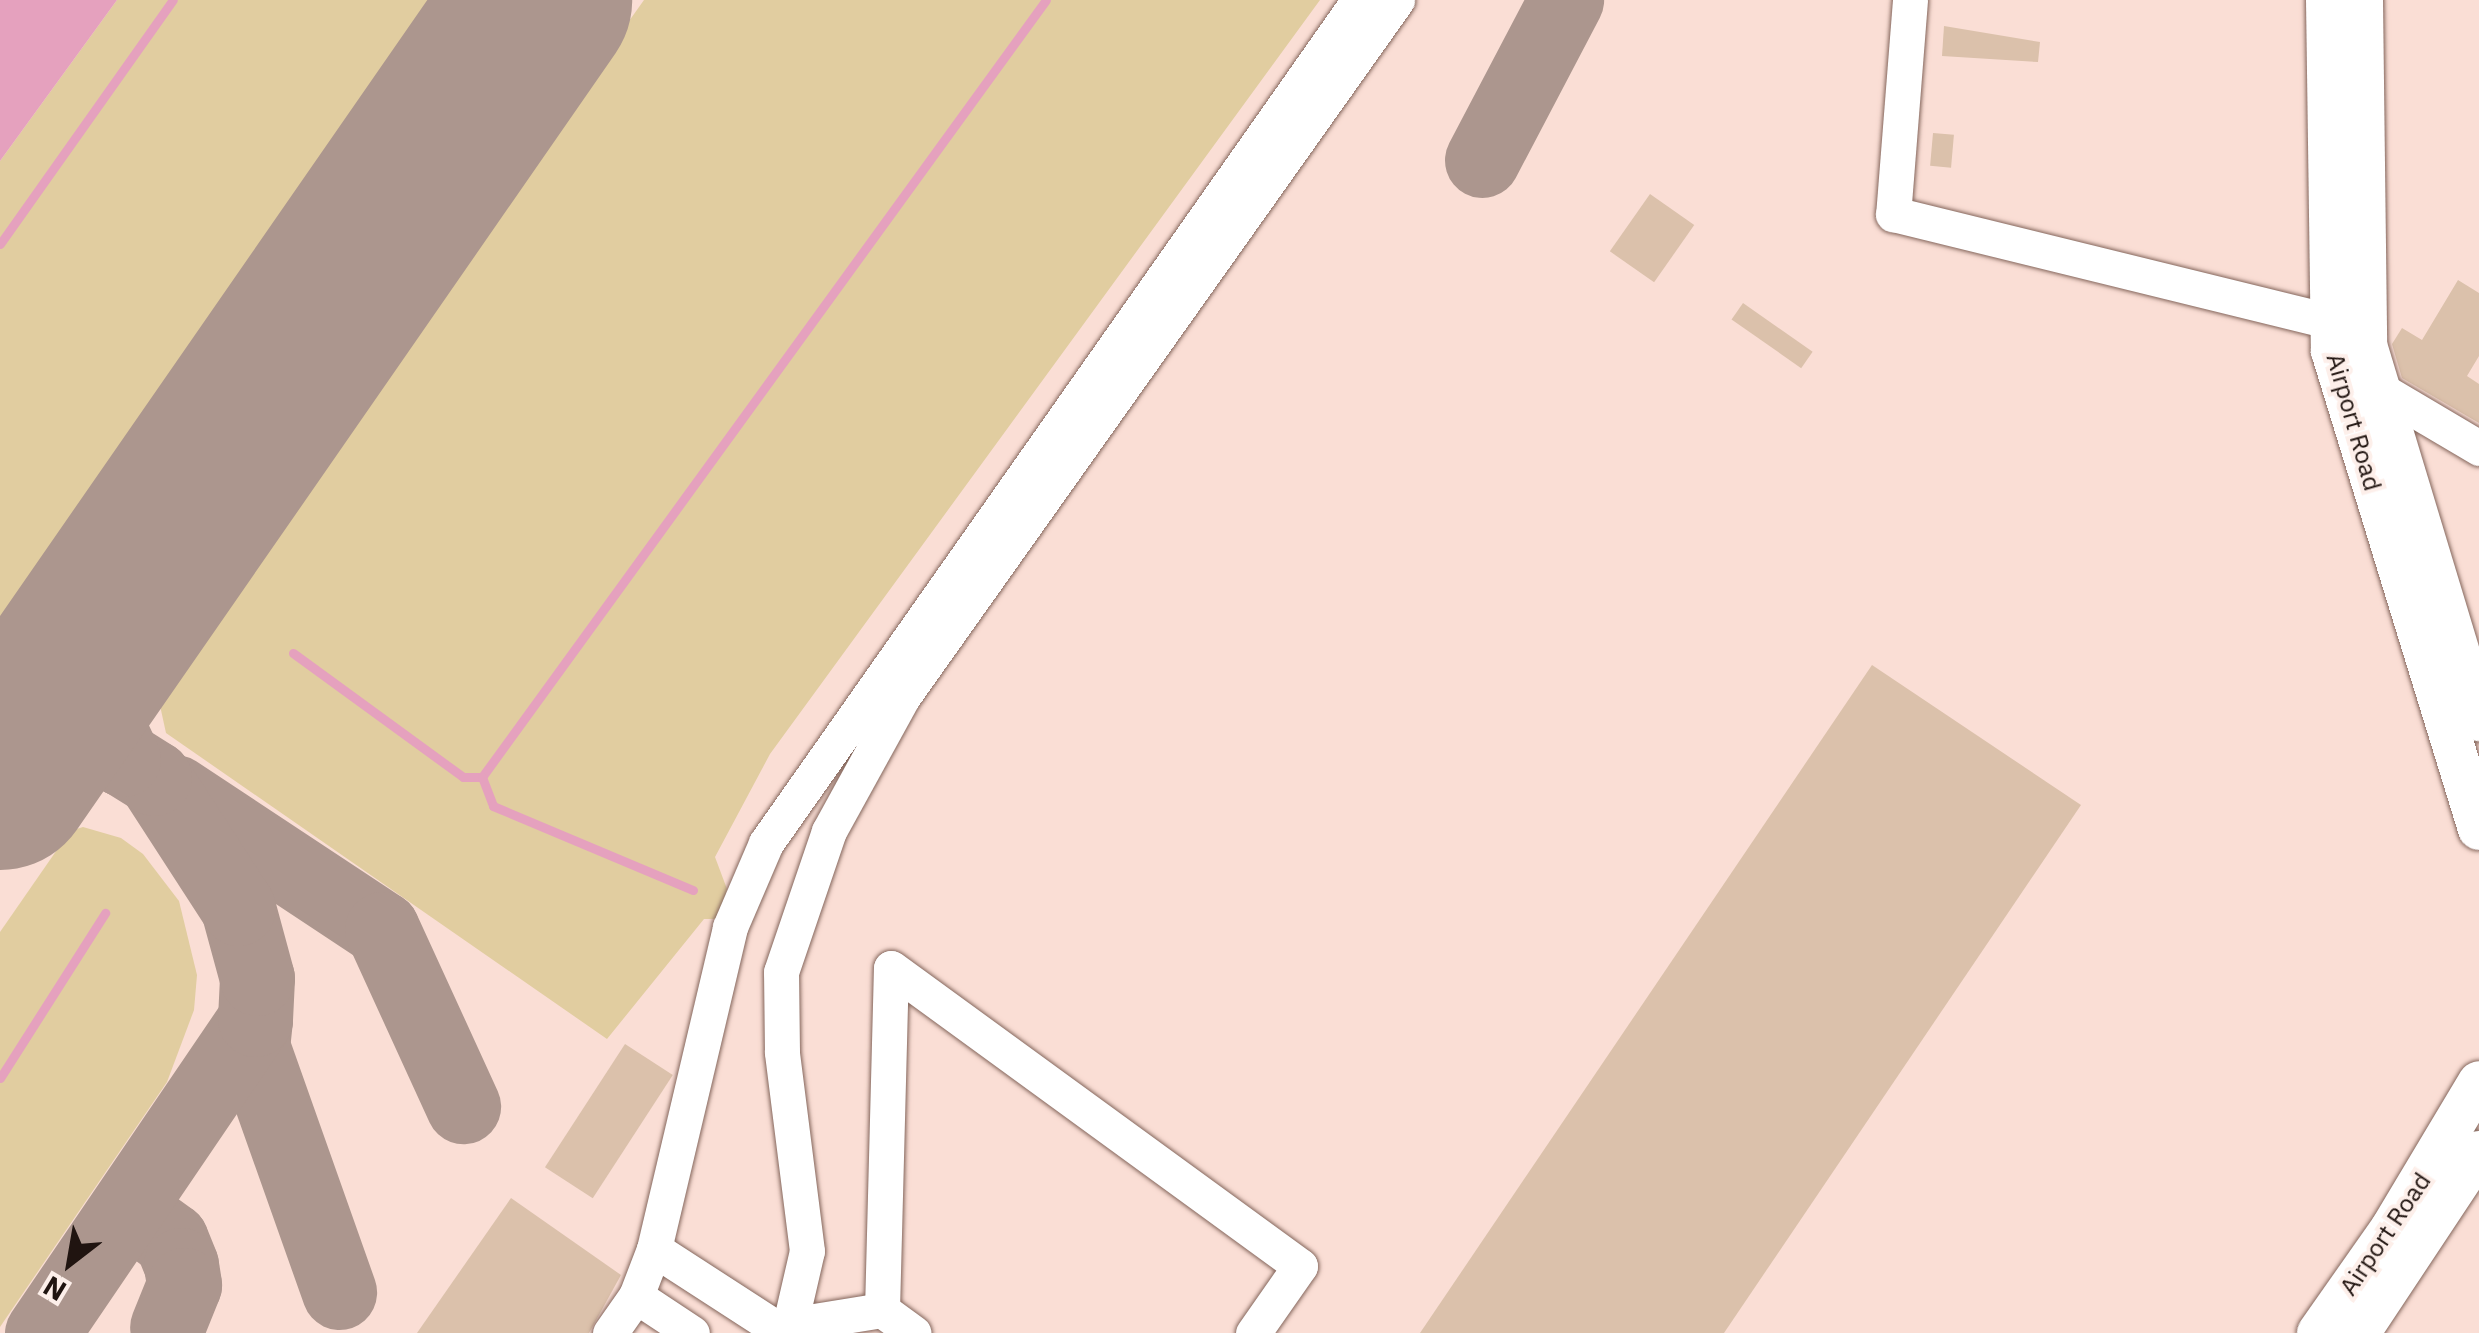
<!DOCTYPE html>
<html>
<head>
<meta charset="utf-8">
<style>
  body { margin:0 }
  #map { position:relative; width:2479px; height:1333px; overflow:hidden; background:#faded5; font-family:"IBM Plex Sans",sans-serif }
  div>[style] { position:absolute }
  .green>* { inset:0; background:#e1cda0 }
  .water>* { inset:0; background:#e5a1be }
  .stream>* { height:9px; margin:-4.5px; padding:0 4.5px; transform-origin:4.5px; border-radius:4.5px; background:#e5a1be }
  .taxiway>* { height:75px; margin:-37.5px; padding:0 37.5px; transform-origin:37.5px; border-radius:37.5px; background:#ac968e }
  .runway>* { height:185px; margin:-92.5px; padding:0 92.5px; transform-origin:92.5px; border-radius:92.5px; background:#ac968e }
  .building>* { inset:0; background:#dbc1ab; transform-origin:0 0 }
  .roads { filter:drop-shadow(0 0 2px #84665c) drop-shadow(0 0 2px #84665c) }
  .minor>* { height:35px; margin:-17.5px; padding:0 17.5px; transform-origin:17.5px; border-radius:17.5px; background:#fff }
  .major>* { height:42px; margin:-21px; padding:0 21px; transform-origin:21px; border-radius:21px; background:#fff }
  span { translate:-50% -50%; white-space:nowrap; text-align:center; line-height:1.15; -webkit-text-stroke:8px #fdefea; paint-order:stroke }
  .street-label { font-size:25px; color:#201410 }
  .north { position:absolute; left:20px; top:1213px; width:100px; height:100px; -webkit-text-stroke:8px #fdefea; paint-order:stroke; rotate:211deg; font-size:28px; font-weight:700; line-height:40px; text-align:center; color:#201410 }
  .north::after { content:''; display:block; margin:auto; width:35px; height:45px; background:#201410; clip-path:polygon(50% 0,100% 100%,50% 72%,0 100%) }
</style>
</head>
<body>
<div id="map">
  <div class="green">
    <i style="clip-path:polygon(117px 0,431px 0,0 619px,0 161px)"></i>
    <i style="clip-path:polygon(644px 0,1320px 0,770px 754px,715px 857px,727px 889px,718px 919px,704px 919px,607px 1039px,166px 733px,159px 701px,161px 679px)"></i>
    <i style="clip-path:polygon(83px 827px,121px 838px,143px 854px,179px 901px,197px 975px,194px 1010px,167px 1082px,0 1327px,0 932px,70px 831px)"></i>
  </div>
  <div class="water">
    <i style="clip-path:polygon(0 0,117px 0,0 161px)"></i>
  </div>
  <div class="stream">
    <i style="left:0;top:244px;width:299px;rotate:-54.7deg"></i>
    <i style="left:293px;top:653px;width:210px;rotate:36.1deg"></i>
    <i style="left:463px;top:777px;width:19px"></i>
    <i style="left:482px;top:777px;width:960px;rotate:-54.03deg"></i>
    <i style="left:482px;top:777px;width:31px;rotate:69deg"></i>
    <i style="left:493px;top:806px;width:217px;rotate:22.8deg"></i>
    <i style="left:0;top:1078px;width:196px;rotate:-57.5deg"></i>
  </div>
  <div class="taxiway">
    <i style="left:1482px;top:160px;width:181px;rotate:-62.3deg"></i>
    <i style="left:20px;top:748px;width:22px;rotate:-36deg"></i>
    <i style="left:38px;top:735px;width:38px;rotate:-3deg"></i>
    <i style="left:76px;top:733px;width:54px;rotate:29deg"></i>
    <i style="left:175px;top:792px;width:248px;rotate:33.5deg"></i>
    <i style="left:382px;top:929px;width:195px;rotate:65.4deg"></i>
    <i style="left:255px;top:1019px;width:27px;rotate:96deg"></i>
    <i style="left:252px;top:1046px;width:261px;rotate:70.5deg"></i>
    <i style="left:123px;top:1215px;width:23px;rotate:15deg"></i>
    <i style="left:145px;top:1221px;width:32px;rotate:36deg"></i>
    <i style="left:171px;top:1240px;width:27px;rotate:68deg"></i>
    <i style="left:181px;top:1265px;width:20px;rotate:81deg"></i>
    <i style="left:184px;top:1285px;width:45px;rotate:112deg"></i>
    <i style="left:42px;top:1333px;width:379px;rotate:-55.8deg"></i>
    <i style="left:255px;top:1019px;width:41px;rotate:-87.2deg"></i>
    <i style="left:257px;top:978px;width:73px;rotate:-105.2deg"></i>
    <i style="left:238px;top:908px;width:155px;rotate:-122.9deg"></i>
    <i style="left:154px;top:778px;width:36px;rotate:-148deg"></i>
    <i style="left:123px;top:759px;width:87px;rotate:-115.1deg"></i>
    <i style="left:86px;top:680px;width:20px;rotate:-84deg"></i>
    <i style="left:88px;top:660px;width:56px;rotate:-61.1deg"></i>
  </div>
  <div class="runway">
    <i style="left:0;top:777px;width:946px;rotate:-55.25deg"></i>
  </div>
  <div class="building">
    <i style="clip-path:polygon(1944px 26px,2040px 42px,2038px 62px,1942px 56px)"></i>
    <i style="left:1933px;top:133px;width:21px;height:33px;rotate:5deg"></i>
    <i style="left:1650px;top:194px;width:54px;height:70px;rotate:35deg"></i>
    <i style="clip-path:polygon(2458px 280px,2479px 293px,2479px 356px,2467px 376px,2479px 384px,2479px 423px,2402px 378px,2392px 344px,2402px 328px,2422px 340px)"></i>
    <i style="left:1743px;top:303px;width:85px;height:20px;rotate:35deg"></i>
    <i style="clip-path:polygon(1872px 665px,2081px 805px,1724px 1333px,1420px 1333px)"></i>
    <i style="left:625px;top:1044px;width:57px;height:147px;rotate:33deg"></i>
    <i style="clip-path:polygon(511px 1198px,621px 1275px,589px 1333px,417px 1333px)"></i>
  </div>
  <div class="roads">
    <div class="minor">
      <i style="left:1910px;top:0;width:215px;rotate:94.5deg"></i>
      <i style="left:1893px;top:214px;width:448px;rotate:13.8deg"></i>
      <i style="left:2376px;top:387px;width:120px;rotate:30.6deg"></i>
      <i style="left:654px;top:1249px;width:155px;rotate:32.9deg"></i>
      <i style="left:636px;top:1296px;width:67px;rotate:33.5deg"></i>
      <i style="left:882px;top:1310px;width:342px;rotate:-88.5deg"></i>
      <i style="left:891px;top:968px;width:506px;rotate:36.08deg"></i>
      <i style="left:1300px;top:1266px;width:82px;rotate:125deg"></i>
      <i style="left:610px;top:1333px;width:45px;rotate:-54.9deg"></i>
      <i style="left:636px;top:1296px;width:50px;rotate:-69deg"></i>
      <i style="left:654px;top:1249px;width:331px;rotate:-76.7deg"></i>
      <i style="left:730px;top:927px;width:91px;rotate:-66.8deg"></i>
      <i style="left:766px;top:843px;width:1031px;rotate:-54.88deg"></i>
      <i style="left:788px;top:1333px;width:84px;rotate:-77deg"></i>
      <i style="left:807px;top:1251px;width:201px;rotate:-97.2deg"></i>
      <i style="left:782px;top:1052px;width:80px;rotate:-90.7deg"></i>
      <i style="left:781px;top:972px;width:149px;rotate:-71.2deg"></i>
      <i style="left:829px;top:831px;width:152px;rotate:-61.2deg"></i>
      <i style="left:902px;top:698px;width:856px;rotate:-54.66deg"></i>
      <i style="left:790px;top:1333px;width:21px;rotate:-31deg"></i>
      <i style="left:808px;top:1322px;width:75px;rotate:-9.2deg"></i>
      <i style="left:882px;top:1310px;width:39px;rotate:36deg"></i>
    </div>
    <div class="major">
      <i style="left:2327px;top:0;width:351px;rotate:89.2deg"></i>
      <i style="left:2332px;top:351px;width:500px;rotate:72.91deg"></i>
      <i style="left:2362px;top:0;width:345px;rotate:89.3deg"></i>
      <i style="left:2366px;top:345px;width:392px;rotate:73.2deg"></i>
      <i style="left:2318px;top:1333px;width:127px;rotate:-54.9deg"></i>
      <i style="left:2391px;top:1229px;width:171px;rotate:-59.1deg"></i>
      <i style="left:2359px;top:1333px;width:217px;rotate:-56.5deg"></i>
    </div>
  </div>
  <div class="street-label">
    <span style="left:2354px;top:422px;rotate:74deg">Airport Road</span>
    <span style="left:2385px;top:1234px;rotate:-56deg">Airport Road</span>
  </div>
  <div class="north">N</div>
</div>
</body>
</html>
